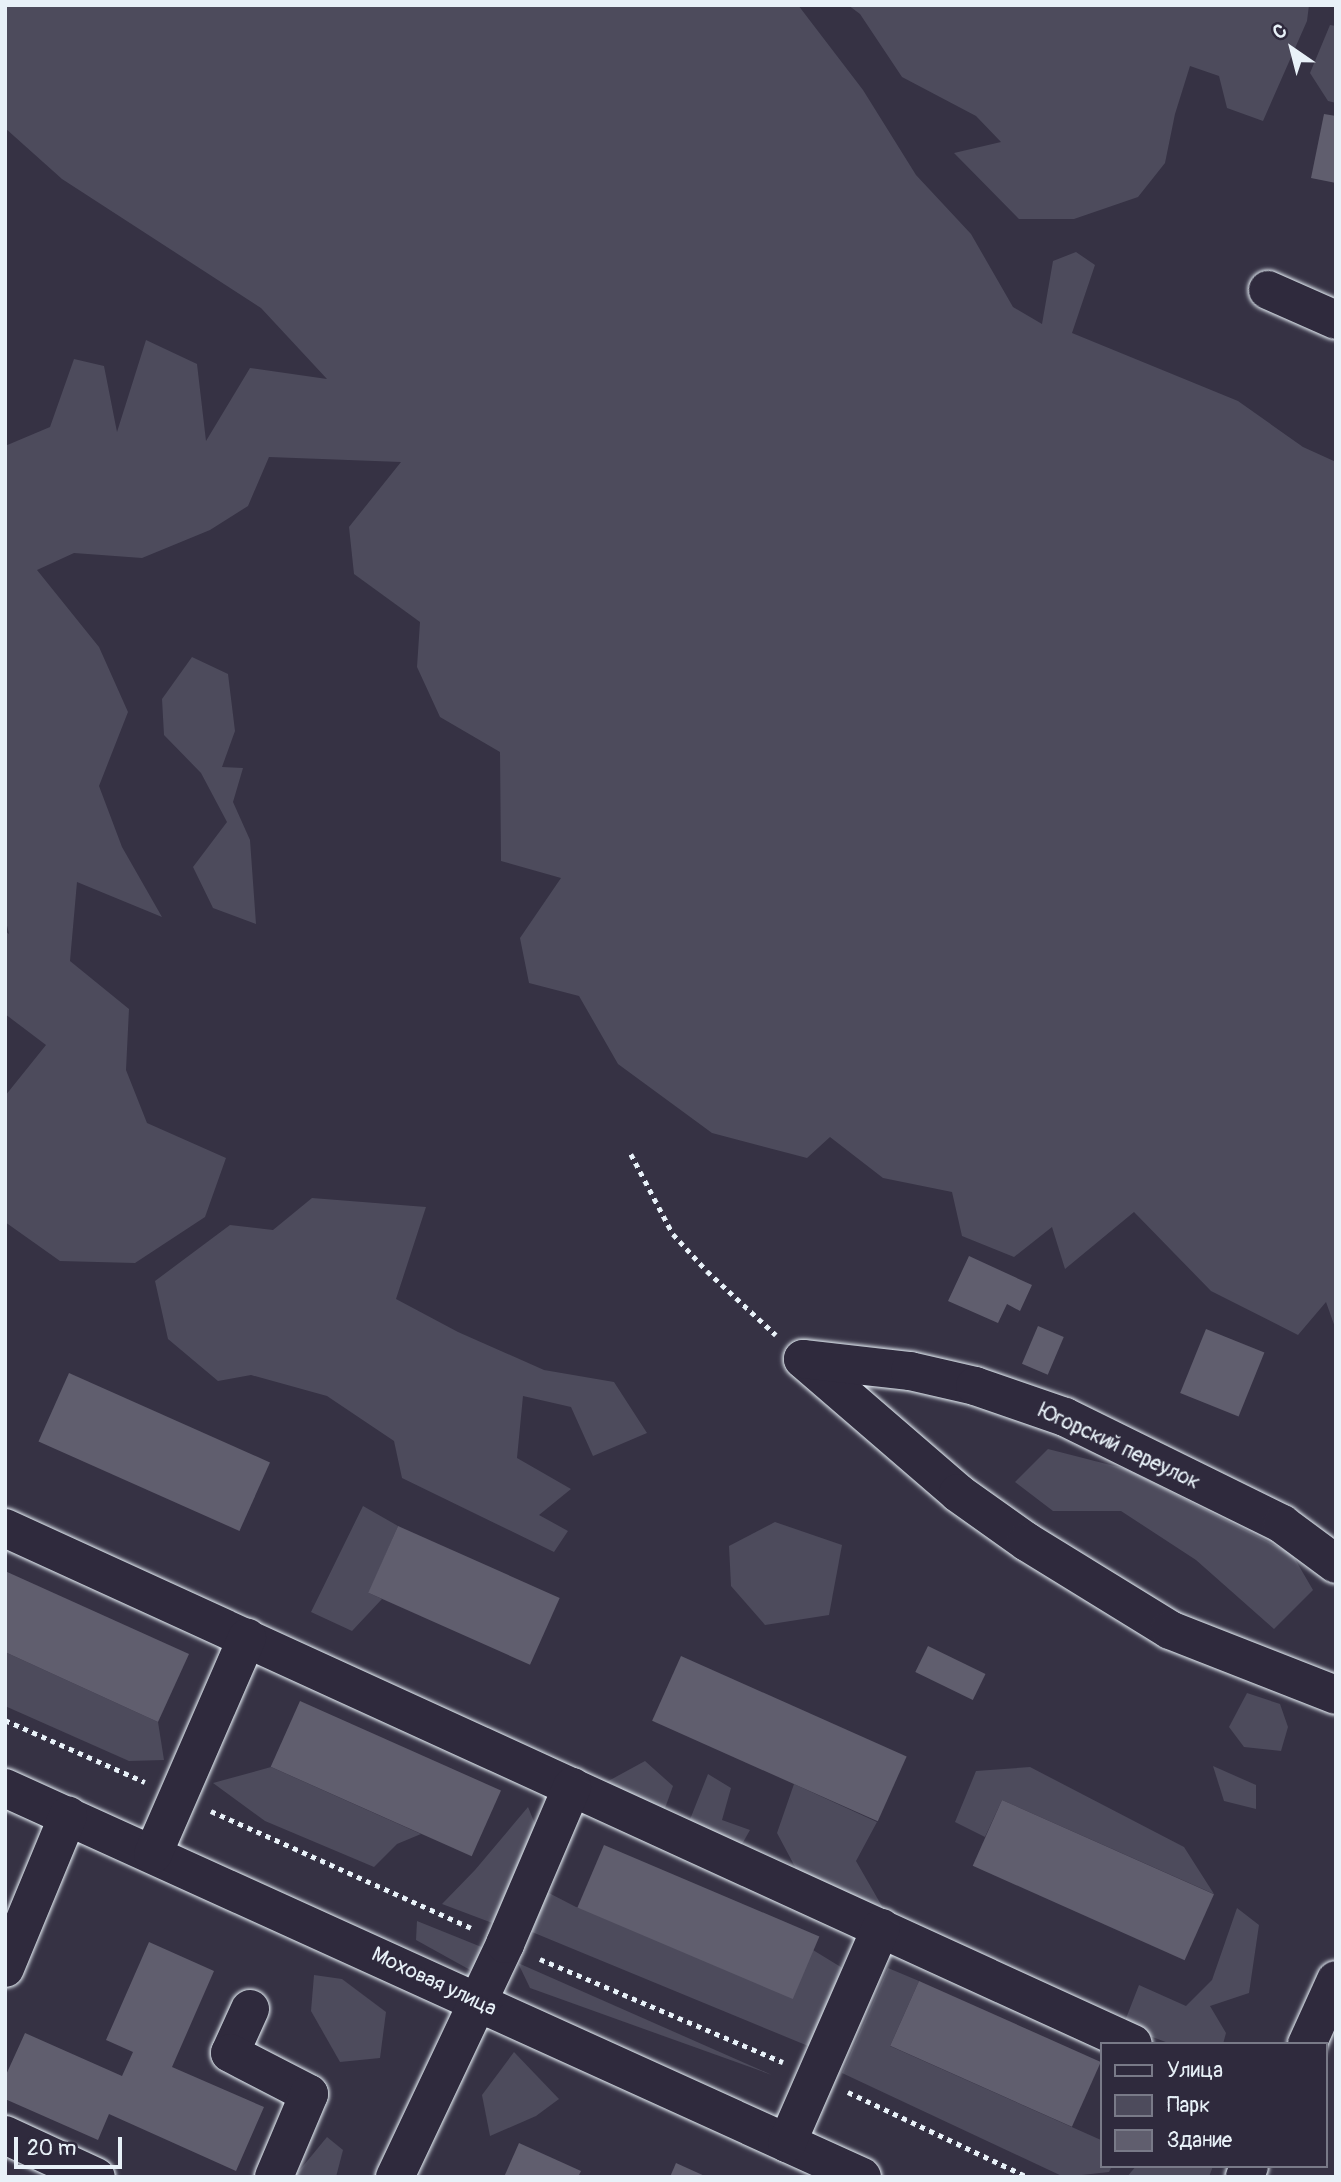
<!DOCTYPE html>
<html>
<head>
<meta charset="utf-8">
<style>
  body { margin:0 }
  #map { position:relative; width:1341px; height:2182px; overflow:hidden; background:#363244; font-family:Pangolin,sans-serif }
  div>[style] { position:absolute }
  .green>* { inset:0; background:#4d4b5c }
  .building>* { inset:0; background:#605e6e; transform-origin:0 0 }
  .path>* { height:4.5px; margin-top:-2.25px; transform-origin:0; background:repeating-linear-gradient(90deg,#e8f1f8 0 5px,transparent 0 10px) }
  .roads { filter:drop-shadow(0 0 2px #e8f1f8) drop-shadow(0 0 2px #e8f1f8) }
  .minor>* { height:38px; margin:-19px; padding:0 19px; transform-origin:19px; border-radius:19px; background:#2f2a3d }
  span { translate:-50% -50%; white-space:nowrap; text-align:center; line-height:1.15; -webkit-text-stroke:6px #2f2a3d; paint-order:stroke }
  .street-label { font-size:21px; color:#e8f1f8 }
  .frame { position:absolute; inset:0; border:7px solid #e8f1f8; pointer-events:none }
  .legend { position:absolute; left:1100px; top:2042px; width:228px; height:126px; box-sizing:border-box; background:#2f2a3d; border:2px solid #797a88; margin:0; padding:9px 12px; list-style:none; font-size:21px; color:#e8f1f8 }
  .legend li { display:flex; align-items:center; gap:14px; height:35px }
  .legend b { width:35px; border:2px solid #797a88 }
  .north { position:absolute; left:1257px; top:14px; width:70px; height:70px; -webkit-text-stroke:5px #2f2a3d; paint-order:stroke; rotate:325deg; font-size:19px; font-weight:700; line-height:28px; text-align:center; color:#e8f1f8 }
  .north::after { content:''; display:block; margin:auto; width:24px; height:32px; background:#e8f1f8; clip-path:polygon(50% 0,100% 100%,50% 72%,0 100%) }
  .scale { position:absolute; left:14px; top:2137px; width:108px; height:32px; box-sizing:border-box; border:4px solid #e8f1f8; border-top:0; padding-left:9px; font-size:21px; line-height:24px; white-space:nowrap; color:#e8f1f8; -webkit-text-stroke:5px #2f2a3d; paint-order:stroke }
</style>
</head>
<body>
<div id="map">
  <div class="green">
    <i style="clip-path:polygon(5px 5px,798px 5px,863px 90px,916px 175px,971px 234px,1013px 307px,1042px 324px,1053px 261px,1076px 252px,1095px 265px,1072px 333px,1238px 401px,1303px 447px,1336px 462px,1336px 1330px,1326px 1302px,1298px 1335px,1211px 1291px,1134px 1212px,1065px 1269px,1052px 1227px,1014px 1257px,962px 1236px,952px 1192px,883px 1178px,830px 1137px,807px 1158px,712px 1133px,618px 1064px,579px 996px,529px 983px,520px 938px,561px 878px,501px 861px,500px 752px,440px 717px,417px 667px,420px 622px,354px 574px,349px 527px,401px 462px,269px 457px,248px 506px,210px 530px,142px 558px,74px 553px,37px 570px,99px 647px,128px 712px,99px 786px,122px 847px,162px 917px,77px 882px,70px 961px,129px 1009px,126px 1070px,147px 1123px,226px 1158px,205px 1217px,135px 1263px,60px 1261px,5px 1222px,5px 1096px,46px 1045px,5px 1014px,5px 931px,9px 934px,5px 917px,5px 446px,50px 427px,74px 359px,104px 366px,117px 432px,146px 340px,197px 364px,206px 441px,250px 368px,327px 379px,261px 308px,62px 179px,5px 128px)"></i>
    <i style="clip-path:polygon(848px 5px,1309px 5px,1307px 21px,1263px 121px,1227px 108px,1219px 76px,1190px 66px,1175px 114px,1165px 163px,1138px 197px,1074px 219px,1019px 219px,954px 153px,1001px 142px,976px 116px,902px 77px,860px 14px)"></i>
    <i style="clip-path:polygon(1330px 25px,1336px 26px,1336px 103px,1328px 101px,1310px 73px)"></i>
    <i style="clip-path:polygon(192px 657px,228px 674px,235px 731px,222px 767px,243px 768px,233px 802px,250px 840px,256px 924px,213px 908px,193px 867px,227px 822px,201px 773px,164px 735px,162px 699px)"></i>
    <i style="clip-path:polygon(312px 1198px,426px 1207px,396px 1299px,458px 1332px,544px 1370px,614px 1382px,647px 1433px,593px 1456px,571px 1407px,523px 1396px,517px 1458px,571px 1489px,539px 1515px,568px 1531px,554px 1552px,402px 1478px,394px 1441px,327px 1396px,251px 1375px,218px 1381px,168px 1339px,155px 1281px,230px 1225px,273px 1230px)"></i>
    <i style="clip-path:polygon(1048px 1449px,1126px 1469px,1292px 1554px,1313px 1590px,1274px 1629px,1196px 1560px,1121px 1511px,1053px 1511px,1015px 1482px)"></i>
    <i style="clip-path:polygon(363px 1506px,398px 1526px,369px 1593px,382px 1599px,352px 1631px,311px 1612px)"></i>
    <i style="clip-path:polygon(775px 1522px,842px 1545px,829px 1615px,765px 1625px,731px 1586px,729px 1546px)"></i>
    <i style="clip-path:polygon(5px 1652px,158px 1722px,164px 1760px,129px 1761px,5px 1706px)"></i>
    <i style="clip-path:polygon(1247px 1693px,1280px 1704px,1288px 1727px,1281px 1751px,1244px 1747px,1229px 1727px)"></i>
    <i style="clip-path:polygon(645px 1761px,673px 1786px,664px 1811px,601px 1785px)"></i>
    <i style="clip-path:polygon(1213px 1766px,1256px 1785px,1256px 1809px,1224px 1801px)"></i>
    <i style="clip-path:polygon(271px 1767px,421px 1834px,397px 1844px,374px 1867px,265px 1821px,213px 1783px)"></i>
    <i style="clip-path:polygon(1030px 1767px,1184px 1847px,1214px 1894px,1002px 1800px,985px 1837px,955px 1822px,976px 1771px)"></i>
    <i style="clip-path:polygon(708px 1774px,731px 1788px,722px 1820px,750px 1830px,741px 1846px,689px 1822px)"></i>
    <i style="clip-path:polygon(794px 1784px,877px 1822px,856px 1861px,883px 1908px,801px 1878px,777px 1833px)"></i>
    <i style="clip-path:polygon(528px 1807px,538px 1831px,495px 1924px,442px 1904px,475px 1870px)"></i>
    <i style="clip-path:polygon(547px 1892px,576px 1907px,813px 1950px,849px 1972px,813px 2048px,532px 1932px)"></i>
    <i style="clip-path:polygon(1237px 1908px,1259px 1925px,1249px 1993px,1210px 2006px,1226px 2033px,1223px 2044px,1171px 2044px,1123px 2026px,1139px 1985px,1186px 2006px,1212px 1980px)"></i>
    <i style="clip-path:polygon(417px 1921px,489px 1950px,472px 1971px,416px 1940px)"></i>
    <i style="clip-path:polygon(518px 1963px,772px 2075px,530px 1988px)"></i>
    <i style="clip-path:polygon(888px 1968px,919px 1981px,890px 2046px,1101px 2140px,1101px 2166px,1112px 2166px,1109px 2172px,1064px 2177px,842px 2073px)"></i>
    <i style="clip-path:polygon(314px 1975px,342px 1979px,386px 2012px,380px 2058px,340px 2062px,311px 2011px)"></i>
    <i style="clip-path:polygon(514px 2052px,559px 2099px,536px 2116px,490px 2136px,482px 2095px)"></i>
    <i style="clip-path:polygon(327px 2137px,343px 2150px,336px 2177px,294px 2177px)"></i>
    <i style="clip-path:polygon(1136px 2166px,1213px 2166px,1209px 2177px,1127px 2177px)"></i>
  </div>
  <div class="building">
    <i style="clip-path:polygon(1324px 114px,1336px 116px,1336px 183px,1311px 178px)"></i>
    <i style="clip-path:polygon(969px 1256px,1032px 1285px,1020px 1311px,1007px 1304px,998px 1323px,948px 1301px)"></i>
    <i style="left:1038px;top:1326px;width:28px;height:41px;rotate:23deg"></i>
    <i style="left:1206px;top:1329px;width:63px;height:69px;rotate:22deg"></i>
    <i style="left:69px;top:1373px;width:220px;height:75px;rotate:24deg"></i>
    <i style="left:398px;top:1526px;width:177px;height:73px;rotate:24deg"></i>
    <i style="clip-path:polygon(5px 1571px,189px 1654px,158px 1722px,5px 1652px)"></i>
    <i style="left:928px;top:1646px;width:64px;height:29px;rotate:26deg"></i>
    <i style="left:681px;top:1656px;width:247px;height:71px;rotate:24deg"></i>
    <i style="left:300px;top:1701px;width:220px;height:72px;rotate:24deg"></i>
    <i style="left:1002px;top:1800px;width:232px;height:72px;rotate:24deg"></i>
    <i style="left:604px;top:1845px;width:234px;height:68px;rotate:23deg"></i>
    <i style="clip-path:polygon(149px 1942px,214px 1971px,172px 2067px,264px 2107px,236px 2171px,109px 2114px,98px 2140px,5px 2099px,5px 2077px,25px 2033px,122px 2076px,133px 2052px,106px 2040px)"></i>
    <i style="left:919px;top:1981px;width:199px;height:71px;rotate:24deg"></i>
    <i style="clip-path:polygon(519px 2143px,581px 2171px,578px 2177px,504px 2177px)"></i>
    <i style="clip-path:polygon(676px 2163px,707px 2177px,670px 2177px)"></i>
  </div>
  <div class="path">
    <i style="left:631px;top:1154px;width:90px;rotate:62.3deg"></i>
    <i style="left:673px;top:1234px;width:50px;rotate:47.4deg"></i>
    <i style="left:707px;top:1271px;width:94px;rotate:42.8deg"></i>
    <i style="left:5px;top:1720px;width:153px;rotate:23.9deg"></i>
    <i style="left:211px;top:1811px;width:285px;rotate:24.2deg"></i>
    <i style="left:540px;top:1959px;width:264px;rotate:23deg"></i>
    <i style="left:848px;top:2092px;width:199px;rotate:25.3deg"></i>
  </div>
  <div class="roads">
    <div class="minor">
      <i style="left:1268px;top:290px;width:74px;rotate:23.8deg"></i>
      <i style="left:803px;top:1359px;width:205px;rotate:40.8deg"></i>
      <i style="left:958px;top:1493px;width:85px;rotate:35.4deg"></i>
      <i style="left:1027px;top:1542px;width:168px;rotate:31.6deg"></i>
      <i style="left:1170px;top:1630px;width:178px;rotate:21.4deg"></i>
      <i style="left:803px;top:1359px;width:108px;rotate:6.4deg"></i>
      <i style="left:910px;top:1371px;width:67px;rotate:13deg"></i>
      <i style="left:975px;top:1386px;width:95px;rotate:19deg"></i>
      <i style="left:1065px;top:1417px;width:242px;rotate:26.2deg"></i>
      <i style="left:1282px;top:1524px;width:67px;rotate:36.5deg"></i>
      <i style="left:5px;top:1528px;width:1240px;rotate:24.58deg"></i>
      <i style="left:5px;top:1788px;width:941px;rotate:24.41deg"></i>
      <i style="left:153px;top:1854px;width:236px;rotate:-66.5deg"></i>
      <i style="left:5px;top:1968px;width:165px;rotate:-67.5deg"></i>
      <i style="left:250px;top:2009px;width:48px;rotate:114.4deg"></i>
      <i style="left:230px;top:2053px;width:89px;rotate:27.4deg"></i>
      <i style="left:309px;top:2094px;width:90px;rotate:112.9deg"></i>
      <i style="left:1307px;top:2044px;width:70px;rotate:-65.6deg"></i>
      <i style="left:5px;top:2135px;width:100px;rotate:24.8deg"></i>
      <i style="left:787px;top:2143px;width:235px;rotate:-66.4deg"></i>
      <i style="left:395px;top:2177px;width:258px;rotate:-64.7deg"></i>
      <i style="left:505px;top:1944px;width:171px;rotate:-66.9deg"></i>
      <i style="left:1245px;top:2177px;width:12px;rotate:-70deg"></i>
    </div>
  </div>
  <div class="street-label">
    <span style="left:1119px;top:1447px;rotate:25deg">Югорский переулок</span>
    <span style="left:434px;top:1982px;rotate:25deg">Моховая улица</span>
  </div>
  <div class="frame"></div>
  <ul class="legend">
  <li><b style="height:9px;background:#2f2a3d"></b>Улица</li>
  <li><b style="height:19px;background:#4d4b5c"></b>Парк</li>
  <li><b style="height:19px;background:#605e6e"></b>Здание</li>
  </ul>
  <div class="north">С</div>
  <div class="scale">20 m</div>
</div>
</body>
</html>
